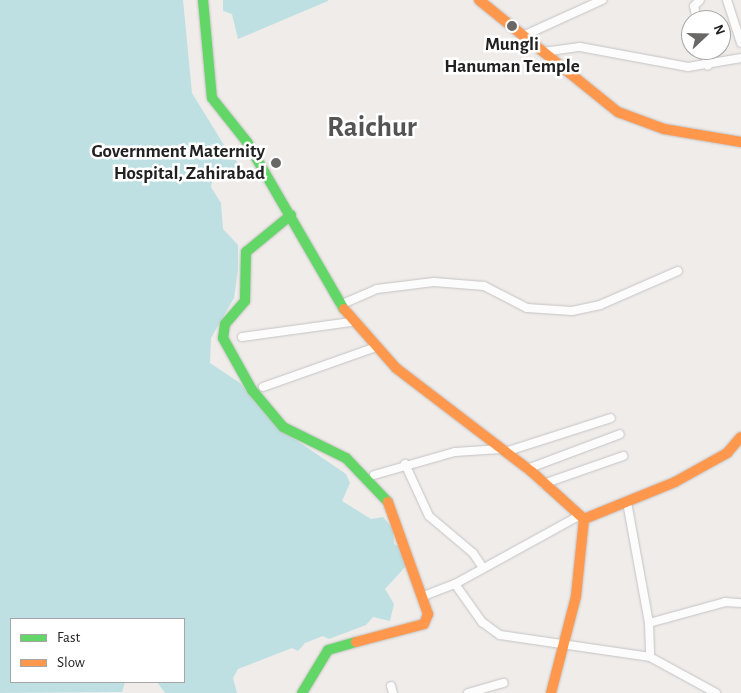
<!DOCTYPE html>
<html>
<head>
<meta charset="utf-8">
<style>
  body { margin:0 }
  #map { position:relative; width:741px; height:693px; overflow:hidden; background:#efecea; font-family:"Alegreya Sans",sans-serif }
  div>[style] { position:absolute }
  .water>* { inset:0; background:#bee0e2 }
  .roads { filter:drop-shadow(0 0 1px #c5c3c2) drop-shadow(0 0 1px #c5c3c2) }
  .street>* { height:8px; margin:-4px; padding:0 4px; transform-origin:4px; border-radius:4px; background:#fdfcfc }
  .fast>* { height:10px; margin:-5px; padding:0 5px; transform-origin:5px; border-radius:5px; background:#63d668 }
  .slow>* { height:10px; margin:-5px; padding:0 5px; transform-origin:5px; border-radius:5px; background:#ff974d }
  .dots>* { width:14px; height:14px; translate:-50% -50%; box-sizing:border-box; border:2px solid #fff; border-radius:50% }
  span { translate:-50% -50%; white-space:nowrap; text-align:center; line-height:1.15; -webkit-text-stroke:5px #fff; paint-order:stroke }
  .poi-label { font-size:19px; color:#212121; font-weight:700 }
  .right { translate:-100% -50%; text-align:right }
  .town-label { font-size:29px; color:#545454; font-weight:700 }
  .legend { position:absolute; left:10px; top:618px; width:175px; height:65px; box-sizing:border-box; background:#fff; border:1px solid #a6a6a6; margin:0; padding:6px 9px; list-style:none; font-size:15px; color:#212121 }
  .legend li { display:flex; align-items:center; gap:10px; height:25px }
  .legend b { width:25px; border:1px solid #a6a6a6 }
  .north { position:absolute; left:681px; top:10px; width:50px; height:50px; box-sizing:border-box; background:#fff; border:1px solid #a6a6a6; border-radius:50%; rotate:69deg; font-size:14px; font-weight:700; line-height:20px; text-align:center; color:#212121 }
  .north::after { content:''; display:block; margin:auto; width:18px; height:22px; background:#696867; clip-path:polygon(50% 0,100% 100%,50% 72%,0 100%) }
</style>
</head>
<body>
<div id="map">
  <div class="water">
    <i style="clip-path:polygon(0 0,183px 0,192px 93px,227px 150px,233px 153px,242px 175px,233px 179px,229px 170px,215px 168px,211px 187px,221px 203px,223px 229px,238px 245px,238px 270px,234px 298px,211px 338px,210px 363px,240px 383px,277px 427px,346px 474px,350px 483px,342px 501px,371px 519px,383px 517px,393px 529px,394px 544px,400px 547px,407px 565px,385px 589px,394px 604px,390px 621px,373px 617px,366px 625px,329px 639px,323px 636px,305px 643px,298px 651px,292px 648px,238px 669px,233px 678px,237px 693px,165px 693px,157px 682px,184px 682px,184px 619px,11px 619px,11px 682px,125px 682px,122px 692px,0 693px)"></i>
    <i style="clip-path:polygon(223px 0,328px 0,328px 1px,238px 39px,232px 14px,223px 11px)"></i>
  </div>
  <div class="roads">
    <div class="street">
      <i style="left:727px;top:0;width:45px;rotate:72deg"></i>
      <i style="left:697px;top:20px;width:14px;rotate:-102deg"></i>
      <i style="left:694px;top:6px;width:8px;rotate:-45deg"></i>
      <i style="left:525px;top:35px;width:85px;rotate:-24.4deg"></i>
      <i style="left:704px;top:50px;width:16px;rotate:76deg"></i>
      <i style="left:543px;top:52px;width:37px;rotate:-8deg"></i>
      <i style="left:580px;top:47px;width:110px;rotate:10.5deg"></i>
      <i style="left:688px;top:67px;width:54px;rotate:-9.6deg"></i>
      <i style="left:340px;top:305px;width:40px;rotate:-23.4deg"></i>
      <i style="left:377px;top:289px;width:57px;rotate:-7deg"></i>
      <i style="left:434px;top:282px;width:50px;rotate:4.6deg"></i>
      <i style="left:484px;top:286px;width:48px;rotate:27.1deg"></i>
      <i style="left:527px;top:308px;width:45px;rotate:3.8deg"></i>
      <i style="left:572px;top:311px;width:29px;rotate:-12deg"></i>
      <i style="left:600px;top:305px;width:85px;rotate:-23.6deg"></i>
      <i style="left:242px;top:337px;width:110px;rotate:-7.8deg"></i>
      <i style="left:263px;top:387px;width:117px;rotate:-19.5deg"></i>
      <i style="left:505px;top:452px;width:111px;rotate:-17.8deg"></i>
      <i style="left:405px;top:464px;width:57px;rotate:65.2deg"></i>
      <i style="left:429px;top:516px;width:57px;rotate:40.1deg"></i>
      <i style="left:473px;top:553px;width:18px;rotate:56deg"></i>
      <i style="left:527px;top:469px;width:99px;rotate:-20.6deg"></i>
      <i style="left:374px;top:475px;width:84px;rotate:-15.9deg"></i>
      <i style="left:455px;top:452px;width:46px;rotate:-3.7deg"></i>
      <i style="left:543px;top:484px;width:85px;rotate:-19.3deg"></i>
      <i style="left:627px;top:502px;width:123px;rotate:79.7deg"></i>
      <i style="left:649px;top:623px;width:34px;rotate:88deg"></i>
      <i style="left:455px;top:584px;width:47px;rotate:54.6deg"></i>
      <i style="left:482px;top:622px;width:22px;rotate:36deg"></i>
      <i style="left:500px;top:635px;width:152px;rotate:8.3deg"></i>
      <i style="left:650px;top:657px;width:75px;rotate:28.6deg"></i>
      <i style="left:421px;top:597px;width:36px;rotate:-21deg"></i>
      <i style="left:455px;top:584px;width:139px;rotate:-28.8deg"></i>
      <i style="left:649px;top:623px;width:79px;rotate:-15.4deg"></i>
      <i style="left:725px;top:602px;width:16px;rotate:4deg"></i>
      <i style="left:391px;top:686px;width:7px;rotate:74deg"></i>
      <i style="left:468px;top:693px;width:37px;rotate:-16deg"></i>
    </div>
    <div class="fast">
      <i style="left:203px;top:0;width:98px;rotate:84.8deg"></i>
      <i style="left:212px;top:98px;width:56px;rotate:51.5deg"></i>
      <i style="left:247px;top:142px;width:193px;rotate:59.9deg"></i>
      <i style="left:291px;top:215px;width:58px;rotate:140.6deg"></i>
      <i style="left:246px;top:252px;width:49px;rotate:91.2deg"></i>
      <i style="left:245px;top:301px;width:30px;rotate:131deg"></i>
      <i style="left:225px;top:324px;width:14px;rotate:98deg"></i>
      <i style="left:223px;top:338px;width:60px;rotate:60.9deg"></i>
      <i style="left:252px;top:390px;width:48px;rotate:50deg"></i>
      <i style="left:283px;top:427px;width:70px;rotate:26.2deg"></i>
      <i style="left:346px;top:458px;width:61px;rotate:46.3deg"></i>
      <i style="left:302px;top:693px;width:50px;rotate:-58.8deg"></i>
      <i style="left:328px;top:650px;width:29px;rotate:-16deg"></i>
    </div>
    <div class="slow">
      <i style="left:479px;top:0;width:179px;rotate:38.9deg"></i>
      <i style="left:618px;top:112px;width:49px;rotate:20.3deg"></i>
      <i style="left:664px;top:129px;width:78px;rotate:9.6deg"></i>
      <i style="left:344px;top:309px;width:79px;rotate:48.6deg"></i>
      <i style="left:396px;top:368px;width:171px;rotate:37.4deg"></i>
      <i style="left:532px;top:472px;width:70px;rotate:42.1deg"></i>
      <i style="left:356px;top:642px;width:70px;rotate:-14.8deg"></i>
      <i style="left:424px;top:624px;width:11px;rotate:-68deg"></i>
      <i style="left:428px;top:614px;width:119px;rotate:-109.7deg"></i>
      <i style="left:551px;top:693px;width:100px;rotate:-75.5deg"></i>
      <i style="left:576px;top:596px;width:77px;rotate:-84.1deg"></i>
      <i style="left:584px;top:519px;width:98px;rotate:-22.1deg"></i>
      <i style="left:675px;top:482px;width:60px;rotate:-29.1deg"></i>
      <i style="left:727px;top:453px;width:21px;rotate:-49deg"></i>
    </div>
  </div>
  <div class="dots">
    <i style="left:512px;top:26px;background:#696867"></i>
    <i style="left:276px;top:163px;background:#696867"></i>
  </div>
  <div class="poi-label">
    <span style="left:512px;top:56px">Mungli<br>Hanuman Temple</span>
    <span class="right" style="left:265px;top:163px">Government Maternity<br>Hospital, Zahirabad</span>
  </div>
  <div class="town-label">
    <span style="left:372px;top:128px">Raichur</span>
  </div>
  <ul class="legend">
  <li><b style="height:6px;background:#63d668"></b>Fast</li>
  <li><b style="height:6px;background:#ff974d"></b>Slow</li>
  </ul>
  <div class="north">N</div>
</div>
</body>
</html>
